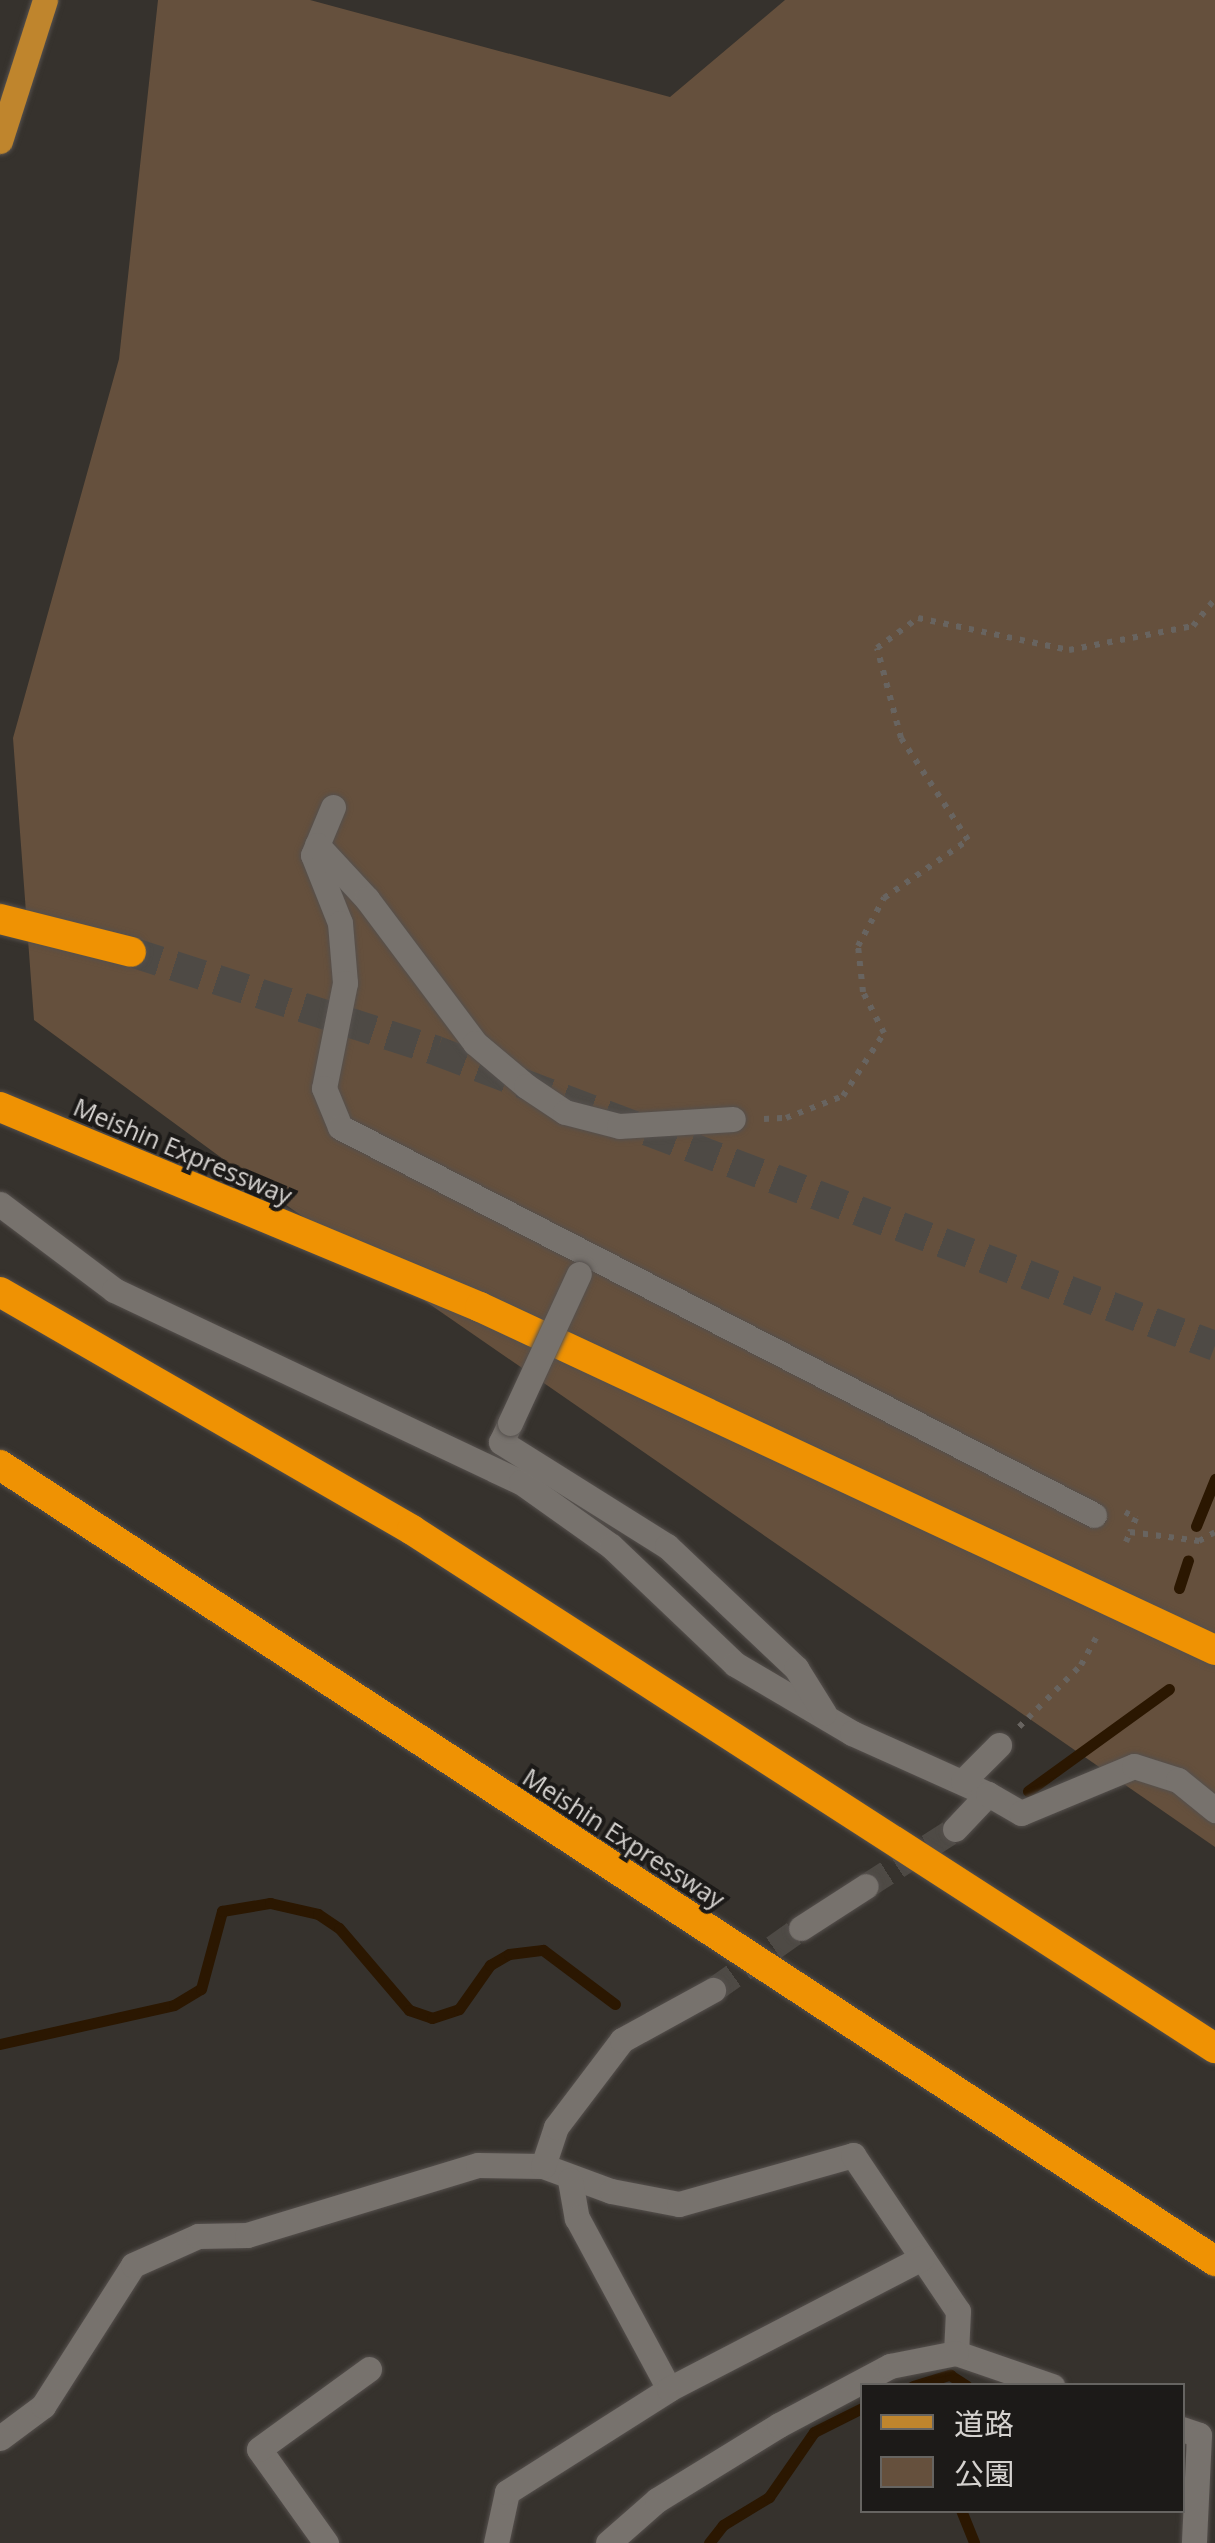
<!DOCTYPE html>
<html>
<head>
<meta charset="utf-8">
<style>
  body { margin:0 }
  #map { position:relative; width:1215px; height:2543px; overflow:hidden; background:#36322d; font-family:"Open Sans","Noto Sans JP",sans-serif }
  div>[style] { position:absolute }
  .green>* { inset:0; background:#65503d }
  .stream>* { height:11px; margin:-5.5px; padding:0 5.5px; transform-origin:5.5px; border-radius:5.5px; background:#2b1701 }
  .minor-tunnel>* { height:25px; margin-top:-12.5px; transform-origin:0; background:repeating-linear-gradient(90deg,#4e4a45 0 25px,transparent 0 37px) }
  .highway-tunnel>* { height:30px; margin-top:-15px; transform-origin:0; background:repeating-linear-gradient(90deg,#4e4a45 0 30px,transparent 0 45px) }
  .path>* { height:6px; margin-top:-3px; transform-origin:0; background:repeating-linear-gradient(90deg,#686460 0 5px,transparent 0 13px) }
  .roads { filter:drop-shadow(0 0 2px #55504d) drop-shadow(0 0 2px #55504d) }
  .minor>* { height:25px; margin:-12.5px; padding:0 12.5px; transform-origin:12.5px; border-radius:12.5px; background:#77726d }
  .major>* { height:25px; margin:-12.5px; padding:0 12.5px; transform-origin:12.5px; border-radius:12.5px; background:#bf852d }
  .highway>* { height:30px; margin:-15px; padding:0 15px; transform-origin:15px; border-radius:15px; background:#ef9203 }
  .bridges { filter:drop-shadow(0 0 2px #55504d) drop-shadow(0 0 2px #55504d) }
  .minor-bridge>* { height:25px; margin:-12.5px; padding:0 12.5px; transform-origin:12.5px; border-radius:12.5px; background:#77726d }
  span { translate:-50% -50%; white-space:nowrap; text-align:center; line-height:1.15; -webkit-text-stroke:8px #1c1a18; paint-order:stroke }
  .street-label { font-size:25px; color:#d5d2cf }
  .legend { position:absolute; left:860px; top:2383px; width:325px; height:130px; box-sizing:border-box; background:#1c1a18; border:2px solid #666461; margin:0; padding:12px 18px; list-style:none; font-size:30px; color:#d5d2cf }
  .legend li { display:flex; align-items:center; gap:20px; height:50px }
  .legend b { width:50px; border:2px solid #666461 }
</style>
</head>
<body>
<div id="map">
  <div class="green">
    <i style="clip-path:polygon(158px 0,310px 0,670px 97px,785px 0,1215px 0,1215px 1847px,276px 1198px,34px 1020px,13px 738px,119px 359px)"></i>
  </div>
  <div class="stream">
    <i style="left:1196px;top:1526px;width:51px;rotate:-68deg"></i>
    <i style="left:1179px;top:1588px;width:29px;rotate:-72deg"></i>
    <i style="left:1028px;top:1791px;width:174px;rotate:-35.9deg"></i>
    <i style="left:0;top:2044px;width:178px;rotate:-12.6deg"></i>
    <i style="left:174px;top:2005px;width:31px;rotate:-31deg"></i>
    <i style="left:201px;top:1989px;width:81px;rotate:-74.9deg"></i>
    <i style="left:222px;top:1911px;width:49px;rotate:-9.5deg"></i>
    <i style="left:270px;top:1903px;width:49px;rotate:12.9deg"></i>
    <i style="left:318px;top:1914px;width:25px;rotate:34deg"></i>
    <i style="left:339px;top:1928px;width:108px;rotate:49.5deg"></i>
    <i style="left:409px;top:2010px;width:24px;rotate:19deg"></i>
    <i style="left:432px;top:2018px;width:28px;rotate:-18deg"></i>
    <i style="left:459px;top:2009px;width:54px;rotate:-54.8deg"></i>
    <i style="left:490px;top:1965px;width:22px;rotate:-30deg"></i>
    <i style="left:509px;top:1954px;width:34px;rotate:-7deg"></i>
    <i style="left:543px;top:1950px;width:90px;rotate:36.9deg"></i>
    <i style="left:913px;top:2386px;width:39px;rotate:-17deg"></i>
    <i style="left:950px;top:2375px;width:20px;rotate:33deg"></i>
    <i style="left:961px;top:2510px;width:35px;rotate:68deg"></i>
    <i style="left:709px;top:2543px;width:23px;rotate:-52deg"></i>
    <i style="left:723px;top:2525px;width:54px;rotate:-31.3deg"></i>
    <i style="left:769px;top:2497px;width:79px;rotate:-55.3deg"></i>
    <i style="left:814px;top:2432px;width:54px;rotate:-26.6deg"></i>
  </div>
  <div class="minor-tunnel">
    <i style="left:866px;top:1886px;width:106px;rotate:-32.6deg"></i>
    <i style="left:713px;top:1990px;width:108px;rotate:-35.2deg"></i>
  </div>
  <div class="highway-tunnel">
    <i style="left:131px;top:952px;width:322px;rotate:17.9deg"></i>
    <i style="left:437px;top:1051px;width:832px;rotate:20.77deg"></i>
  </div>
  <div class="path">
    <i style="left:764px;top:1119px;width:22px;rotate:-3deg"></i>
    <i style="left:786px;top:1118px;width:61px;rotate:-21.1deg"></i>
    <i style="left:843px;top:1096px;width:75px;rotate:-56.9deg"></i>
    <i style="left:884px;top:1033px;width:46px;rotate:-117.1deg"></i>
    <i style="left:863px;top:992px;width:46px;rotate:-96.2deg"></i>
    <i style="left:858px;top:946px;width:55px;rotate:-61.6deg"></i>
    <i style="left:884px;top:898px;width:102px;rotate:-34.6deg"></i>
    <i style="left:968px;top:840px;width:122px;rotate:-123.3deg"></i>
    <i style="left:901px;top:738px;width:93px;rotate:-104.9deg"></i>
    <i style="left:877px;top:648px;width:51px;rotate:-36.2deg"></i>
    <i style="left:918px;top:618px;width:154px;rotate:12deg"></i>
    <i style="left:1069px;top:650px;width:126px;rotate:-11deg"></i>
    <i style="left:1193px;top:626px;width:35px;rotate:-51deg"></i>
    <i style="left:1125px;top:1512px;width:13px;rotate:29deg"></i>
    <i style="left:1136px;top:1518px;width:15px;rotate:113deg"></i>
    <i style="left:1126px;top:1542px;width:11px;rotate:-68deg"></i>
    <i style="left:1130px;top:1532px;width:70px;rotate:7.4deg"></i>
    <i style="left:1199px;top:1541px;width:18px;rotate:-29deg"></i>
    <i style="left:1019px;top:1727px;width:88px;rotate:-45deg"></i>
    <i style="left:1081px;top:1665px;width:31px;rotate:-61deg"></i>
  </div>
  <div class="roads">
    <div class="minor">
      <i style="left:333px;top:807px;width:52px;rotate:112.6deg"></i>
      <i style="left:313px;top:855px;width:73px;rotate:68.3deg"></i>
      <i style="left:340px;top:923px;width:60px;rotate:85.2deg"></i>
      <i style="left:345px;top:983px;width:107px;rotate:101.3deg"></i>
      <i style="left:324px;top:1088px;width:42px;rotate:67.7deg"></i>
      <i style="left:340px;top:1127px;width:848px;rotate:27.23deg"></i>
      <i style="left:317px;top:845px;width:74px;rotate:47.2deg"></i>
      <i style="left:367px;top:899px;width:180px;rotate:53.1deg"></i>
      <i style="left:475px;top:1043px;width:67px;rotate:40.1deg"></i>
      <i style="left:526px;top:1086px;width:47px;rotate:33.7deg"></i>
      <i style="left:565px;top:1112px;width:56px;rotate:14.5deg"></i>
      <i style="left:619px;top:1126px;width:114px;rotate:-3.5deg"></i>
      <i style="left:0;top:1204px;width:143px;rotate:37deg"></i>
      <i style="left:114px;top:1290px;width:450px;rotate:25.3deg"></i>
      <i style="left:521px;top:1482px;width:110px;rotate:35.4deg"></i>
      <i style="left:611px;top:1546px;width:171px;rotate:43.6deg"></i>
      <i style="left:735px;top:1664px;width:136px;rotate:30.5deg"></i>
      <i style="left:852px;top:1733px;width:149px;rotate:24.2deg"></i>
      <i style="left:510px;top:1423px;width:21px;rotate:115deg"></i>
      <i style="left:501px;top:1442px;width:196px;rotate:32.1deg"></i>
      <i style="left:667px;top:1546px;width:178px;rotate:43.4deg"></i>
      <i style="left:796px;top:1668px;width:53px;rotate:58.1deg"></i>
      <i style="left:963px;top:1781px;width:51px;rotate:-45deg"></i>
      <i style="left:955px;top:1829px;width:48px;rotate:-46.7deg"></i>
      <i style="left:988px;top:1794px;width:38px;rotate:30deg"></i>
      <i style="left:1021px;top:1813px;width:122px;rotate:-22.6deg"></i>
      <i style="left:1134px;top:1766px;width:46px;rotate:17.7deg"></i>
      <i style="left:1178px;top:1780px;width:48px;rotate:39deg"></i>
      <i style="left:801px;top:1928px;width:77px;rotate:-32.9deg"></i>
      <i style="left:543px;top:2166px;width:72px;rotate:20.2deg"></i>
      <i style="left:611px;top:2191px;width:69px;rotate:10.8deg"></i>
      <i style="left:679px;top:2204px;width:181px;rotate:-15.7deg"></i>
      <i style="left:853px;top:2155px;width:188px;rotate:56.1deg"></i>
      <i style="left:958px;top:2311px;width:42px;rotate:92.7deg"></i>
      <i style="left:956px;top:2353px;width:102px;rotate:19deg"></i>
      <i style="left:570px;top:2180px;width:39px;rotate:80deg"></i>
      <i style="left:577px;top:2218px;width:194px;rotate:61.7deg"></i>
      <i style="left:1182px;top:2429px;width:18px;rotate:19deg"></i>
      <i style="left:1199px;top:2435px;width:108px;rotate:92.7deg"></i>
      <i style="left:0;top:2438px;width:54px;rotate:-36.7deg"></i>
      <i style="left:43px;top:2406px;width:167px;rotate:-57.4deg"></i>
      <i style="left:133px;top:2265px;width:71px;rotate:-24deg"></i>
      <i style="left:198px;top:2236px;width:49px;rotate:-1.2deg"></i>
      <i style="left:247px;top:2235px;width:241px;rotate:-16.9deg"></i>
      <i style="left:478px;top:2165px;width:65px;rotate:0.9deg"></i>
      <i style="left:543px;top:2166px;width:41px;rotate:-71.6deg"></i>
      <i style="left:556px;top:2127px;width:109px;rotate:-52.8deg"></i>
      <i style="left:622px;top:2040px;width:104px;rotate:-28.8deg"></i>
      <i style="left:326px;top:2543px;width:115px;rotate:-125.5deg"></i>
      <i style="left:259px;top:2449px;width:136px;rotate:-36deg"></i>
      <i style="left:496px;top:2543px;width:52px;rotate:-77.8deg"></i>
      <i style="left:507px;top:2492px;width:192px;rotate:-32.4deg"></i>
      <i style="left:669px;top:2389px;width:285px;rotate:-27.4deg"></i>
      <i style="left:608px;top:2543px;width:65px;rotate:-41.3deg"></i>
      <i style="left:657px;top:2500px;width:143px;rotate:-31.6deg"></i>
      <i style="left:779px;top:2425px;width:126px;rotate:-28deg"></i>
      <i style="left:890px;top:2366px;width:67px;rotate:-11.1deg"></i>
    </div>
    <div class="major">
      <i style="left:0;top:141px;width:148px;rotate:-72.3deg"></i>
    </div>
    <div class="highway">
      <i style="left:0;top:919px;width:135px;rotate:14.1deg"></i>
      <i style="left:0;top:1107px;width:520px;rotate:22.62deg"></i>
      <i style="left:480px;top:1307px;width:811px;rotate:25.02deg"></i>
      <i style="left:0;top:1292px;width:476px;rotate:30deg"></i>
      <i style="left:412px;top:1530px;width:956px;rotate:32.83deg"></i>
      <i style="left:0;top:1465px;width:1453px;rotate:33.23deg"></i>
    </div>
  </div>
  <div class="bridges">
    <div class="minor-bridge">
      <i style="left:510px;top:1423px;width:164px;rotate:-65.2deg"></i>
    </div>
  </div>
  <div class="street-label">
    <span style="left:183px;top:1151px;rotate:23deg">Meishin Expressway</span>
    <span style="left:624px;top:1838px;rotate:33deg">Meishin Expressway</span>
  </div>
  <ul class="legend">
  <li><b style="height:12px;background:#bf852d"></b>道路</li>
  <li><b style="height:28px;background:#65503d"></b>公園</li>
  </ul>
</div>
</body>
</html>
